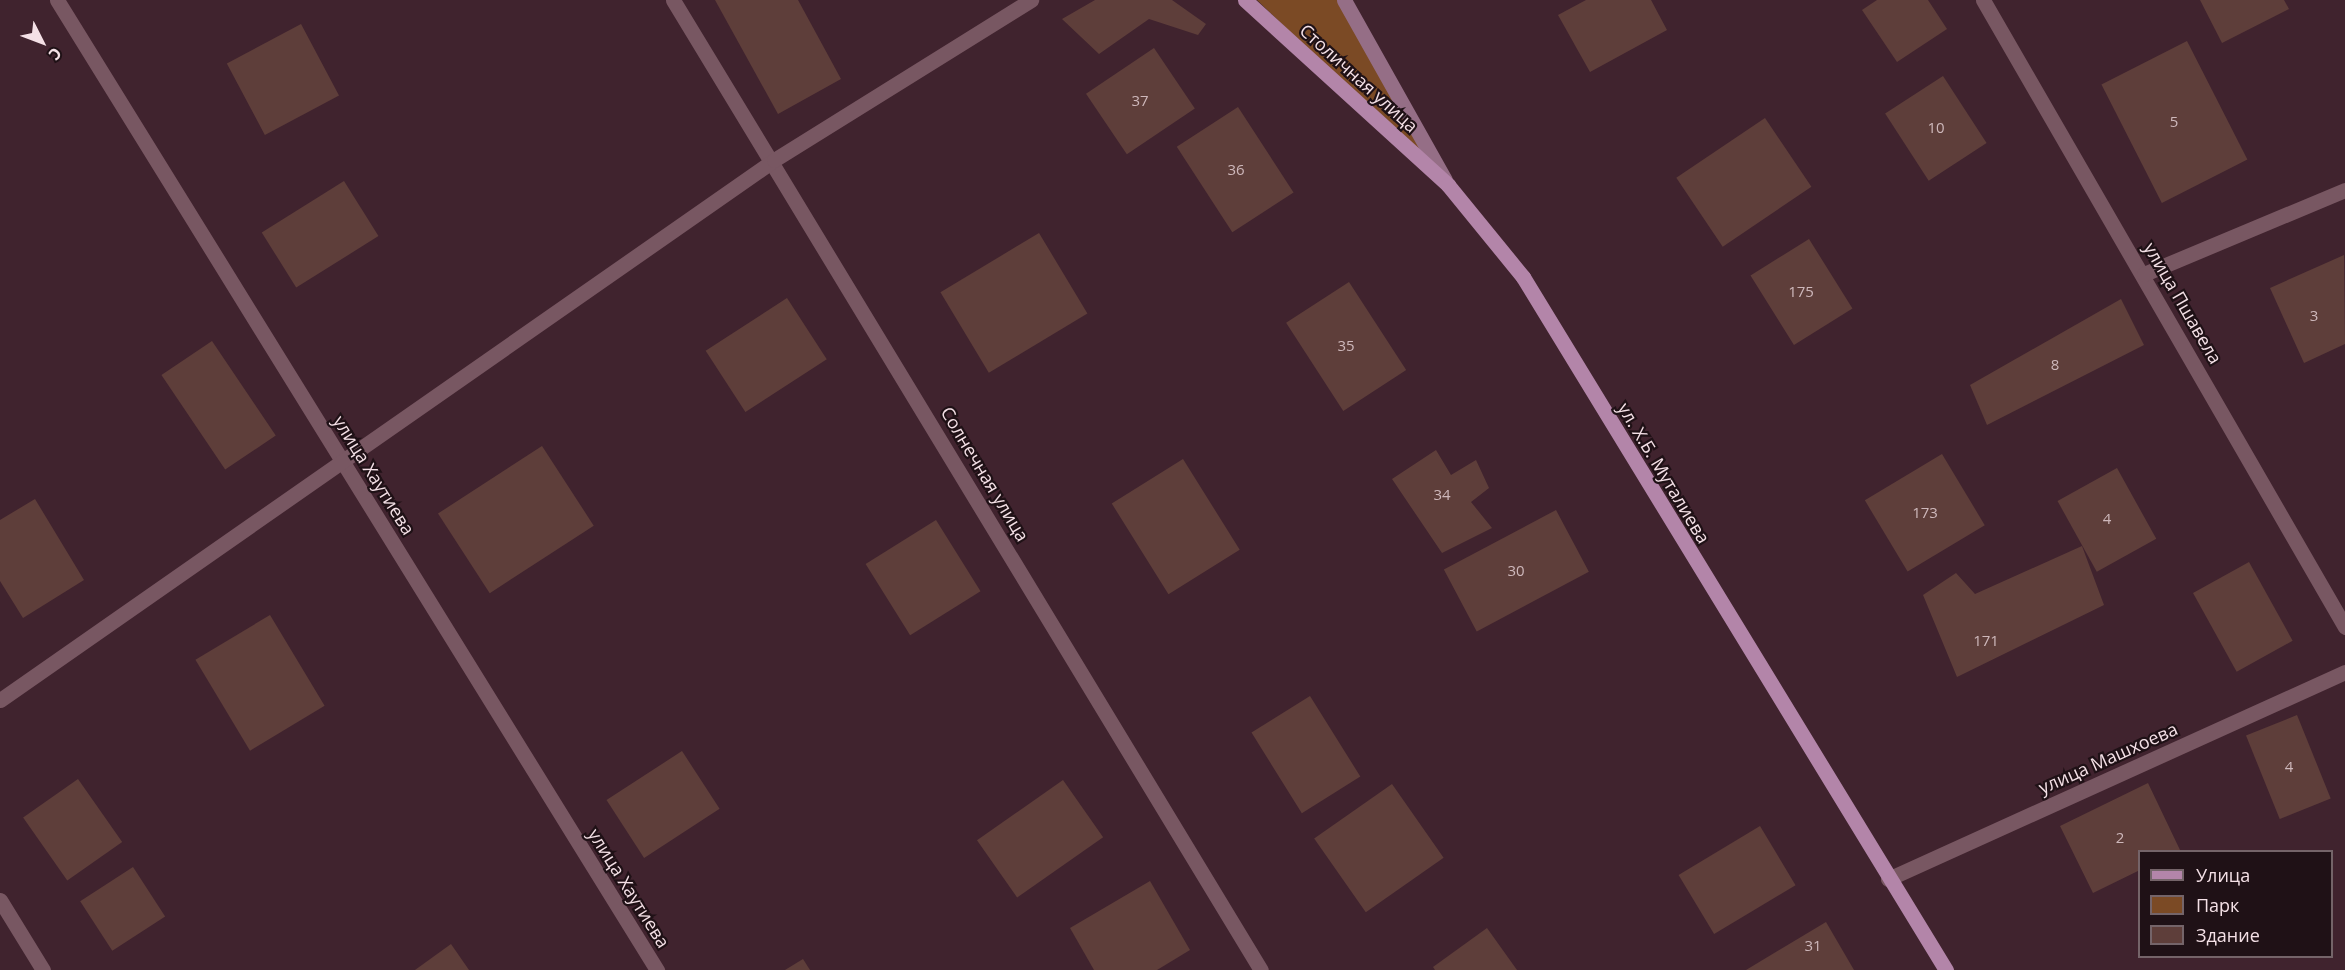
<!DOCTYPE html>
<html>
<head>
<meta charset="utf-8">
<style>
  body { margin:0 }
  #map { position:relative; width:2345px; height:970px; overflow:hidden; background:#40232e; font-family:"Open Sans",sans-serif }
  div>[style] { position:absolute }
  .green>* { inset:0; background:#7b4a25 }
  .building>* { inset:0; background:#5e3e3a; transform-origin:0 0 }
  .street>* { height:15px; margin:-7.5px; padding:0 7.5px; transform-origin:7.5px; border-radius:7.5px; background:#785762 }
  .secondary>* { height:15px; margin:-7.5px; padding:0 7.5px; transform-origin:7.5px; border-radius:7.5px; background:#956e86 }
  .primary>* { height:15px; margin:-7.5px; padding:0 7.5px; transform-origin:7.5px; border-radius:7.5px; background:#b385a9 }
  span { translate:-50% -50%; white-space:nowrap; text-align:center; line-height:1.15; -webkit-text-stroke:4.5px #1f1116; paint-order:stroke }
  .number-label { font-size:15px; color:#ceb8bb }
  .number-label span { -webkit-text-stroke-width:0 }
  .street-label { font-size:18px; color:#f4e0e6 }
  .legend { position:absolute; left:2138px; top:850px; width:195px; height:108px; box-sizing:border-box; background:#1f1116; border:2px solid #746469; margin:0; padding:8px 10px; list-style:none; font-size:18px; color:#f4e0e6 }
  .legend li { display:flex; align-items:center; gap:12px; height:30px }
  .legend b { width:30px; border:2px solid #746469 }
  .north { position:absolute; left:12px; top:12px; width:60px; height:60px; -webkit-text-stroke:4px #1f1116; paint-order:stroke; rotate:132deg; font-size:16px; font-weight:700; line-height:24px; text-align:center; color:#f4e0e6 }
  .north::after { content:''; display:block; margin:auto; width:21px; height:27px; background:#f4e0e6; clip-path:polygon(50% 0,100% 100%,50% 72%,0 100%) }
</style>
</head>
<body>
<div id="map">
  <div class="green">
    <i style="clip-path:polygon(1257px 0,1344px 0,1448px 185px)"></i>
  </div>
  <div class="building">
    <i style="clip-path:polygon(715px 0,798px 0,841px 79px,778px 114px)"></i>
    <i style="clip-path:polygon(1095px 0,1172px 0,1206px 24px,1198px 35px,1149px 19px,1099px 54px,1062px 19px)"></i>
    <i style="clip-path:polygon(1586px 0,1651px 0,1667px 30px,1590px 72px,1558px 15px)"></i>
    <i style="clip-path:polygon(1877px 0,1928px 0,1947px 29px,1897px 62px,1862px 10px)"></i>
    <i style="clip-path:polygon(2200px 0,2284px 0,2289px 9px,2222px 43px)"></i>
    <i style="left:301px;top:24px;width:81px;height:84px;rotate:62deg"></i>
    <i style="left:2187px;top:41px;width:133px;height:96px;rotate:63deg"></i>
    <i style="left:1154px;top:48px;width:73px;height:82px;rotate:56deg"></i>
    <i style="left:1943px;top:76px;width:80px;height:69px;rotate:57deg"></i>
    <i style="left:1238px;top:107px;width:102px;height:73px;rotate:57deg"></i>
    <i style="left:1765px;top:118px;width:83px;height:107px;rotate:56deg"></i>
    <i style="left:344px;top:181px;width:65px;height:97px;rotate:58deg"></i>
    <i style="left:1039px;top:233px;width:94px;height:115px;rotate:59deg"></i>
    <i style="left:1809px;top:239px;width:82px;height:69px;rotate:58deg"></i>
    <i style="clip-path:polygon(2344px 255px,2345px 344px,2304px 363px,2270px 288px)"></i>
    <i style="left:1349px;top:282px;width:105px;height:75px;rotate:57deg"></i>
    <i style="left:787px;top:298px;width:73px;height:97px;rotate:57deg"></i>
    <i style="clip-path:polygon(2121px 299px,2144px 345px,1987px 425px,1970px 385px)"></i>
    <i style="left:212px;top:341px;width:114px;height:61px;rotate:56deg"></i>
    <i style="left:542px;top:446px;width:95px;height:124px;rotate:57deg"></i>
    <i style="clip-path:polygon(1436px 450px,1451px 475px,1476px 460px,1489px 488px,1471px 502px,1492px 528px,1442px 553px,1392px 479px)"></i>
    <i style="left:1942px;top:454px;width:83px;height:90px;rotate:59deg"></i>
    <i style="left:1183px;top:459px;width:107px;height:84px;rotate:58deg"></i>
    <i style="left:2117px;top:468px;width:81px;height:68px;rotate:61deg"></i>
    <i style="clip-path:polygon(35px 499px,84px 580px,23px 618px,0 581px,0 520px)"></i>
    <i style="left:1556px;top:510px;width:70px;height:127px;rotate:62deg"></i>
    <i style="left:936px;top:520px;width:84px;height:83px;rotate:58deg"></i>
    <i style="clip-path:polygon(2082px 546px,2104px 605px,1957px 677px,1923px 595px,1956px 573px,1975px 594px)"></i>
    <i style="left:2249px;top:562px;width:90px;height:64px;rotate:61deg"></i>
    <i style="left:270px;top:615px;width:106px;height:87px;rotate:59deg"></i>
    <i style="left:1310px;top:696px;width:95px;height:69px;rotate:58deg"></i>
    <i style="left:2297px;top:715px;width:90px;height:55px;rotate:68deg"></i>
    <i style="left:682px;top:751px;width:69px;height:90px;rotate:57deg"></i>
    <i style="left:78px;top:779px;width:77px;height:67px;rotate:55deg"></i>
    <i style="left:1063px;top:780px;width:70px;height:105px;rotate:55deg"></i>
    <i style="clip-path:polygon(2148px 783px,2180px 850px,2140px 852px,2140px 870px,2093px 893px,2060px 826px)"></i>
    <i style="left:1392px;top:784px;width:90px;height:95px;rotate:55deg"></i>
    <i style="left:1760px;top:826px;width:69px;height:95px;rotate:59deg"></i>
    <i style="left:133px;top:867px;width:59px;height:63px;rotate:57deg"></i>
    <i style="clip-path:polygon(1150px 881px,1190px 950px,1157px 970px,1094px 970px,1070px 928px)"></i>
    <i style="clip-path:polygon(1826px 922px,1854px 970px,1746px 970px)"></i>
    <i style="clip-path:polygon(1487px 928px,1517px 970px,1435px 970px,1433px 967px)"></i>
    <i style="clip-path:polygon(451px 944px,469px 970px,415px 970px)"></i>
    <i style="clip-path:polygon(803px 959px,810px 970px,785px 970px)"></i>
  </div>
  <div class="street">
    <i style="left:57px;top:0;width:1141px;rotate:58.26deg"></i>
    <i style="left:673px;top:0;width:1134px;rotate:58.78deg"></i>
    <i style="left:1983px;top:0;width:724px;rotate:60deg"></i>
    <i style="left:2144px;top:274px;width:218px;rotate:-22.7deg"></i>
    <i style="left:0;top:700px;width:944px;rotate:-34.9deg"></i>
    <i style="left:774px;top:160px;width:303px;rotate:-31.9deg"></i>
    <i style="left:1888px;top:879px;width:502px;rotate:-24.37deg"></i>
    <i style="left:0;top:900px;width:82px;rotate:58.4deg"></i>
  </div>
  <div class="secondary">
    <i style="left:1344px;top:0;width:206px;rotate:60.7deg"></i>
  </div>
  <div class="primary">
    <i style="left:1245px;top:0;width:275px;rotate:42.3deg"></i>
    <i style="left:1448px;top:185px;width:119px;rotate:50.8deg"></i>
    <i style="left:1523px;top:277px;width:812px;rotate:58.6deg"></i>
  </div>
  <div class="number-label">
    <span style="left:1140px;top:101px">37</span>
    <span style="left:2174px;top:122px">5</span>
    <span style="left:1936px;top:128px">10</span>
    <span style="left:1236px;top:170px">36</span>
    <span style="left:1801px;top:292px">175</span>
    <span style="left:2314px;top:316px">3</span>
    <span style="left:1346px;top:346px">35</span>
    <span style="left:2055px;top:365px">8</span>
    <span style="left:1442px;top:495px">34</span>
    <span style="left:1925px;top:513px">173</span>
    <span style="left:2107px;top:519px">4</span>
    <span style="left:1516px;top:571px">30</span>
    <span style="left:1986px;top:641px">171</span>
    <span style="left:2289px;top:767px">4</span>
    <span style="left:2120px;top:838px">2</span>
    <span style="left:1813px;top:946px">31</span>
  </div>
  <div class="street-label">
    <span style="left:1359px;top:78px;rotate:42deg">Столичная улица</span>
    <span style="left:2183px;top:303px;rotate:60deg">улица Пшавела</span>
    <span style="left:1664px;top:473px;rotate:59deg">ул. Х.Б. Муталиева</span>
    <span style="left:985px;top:474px;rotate:59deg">Солнечная улица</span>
    <span style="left:374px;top:475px;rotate:58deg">улица Хаутиева</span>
    <span style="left:2108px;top:758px;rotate:-24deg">улица Машхоева</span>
    <span style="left:629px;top:888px;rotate:58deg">улица Хаутиева</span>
  </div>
  <ul class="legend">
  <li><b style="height:8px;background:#b385a9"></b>Улица</li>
  <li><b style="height:16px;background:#7b4a25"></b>Парк</li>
  <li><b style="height:16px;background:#5e3e3a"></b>Здание</li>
  </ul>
  <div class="north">С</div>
</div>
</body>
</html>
